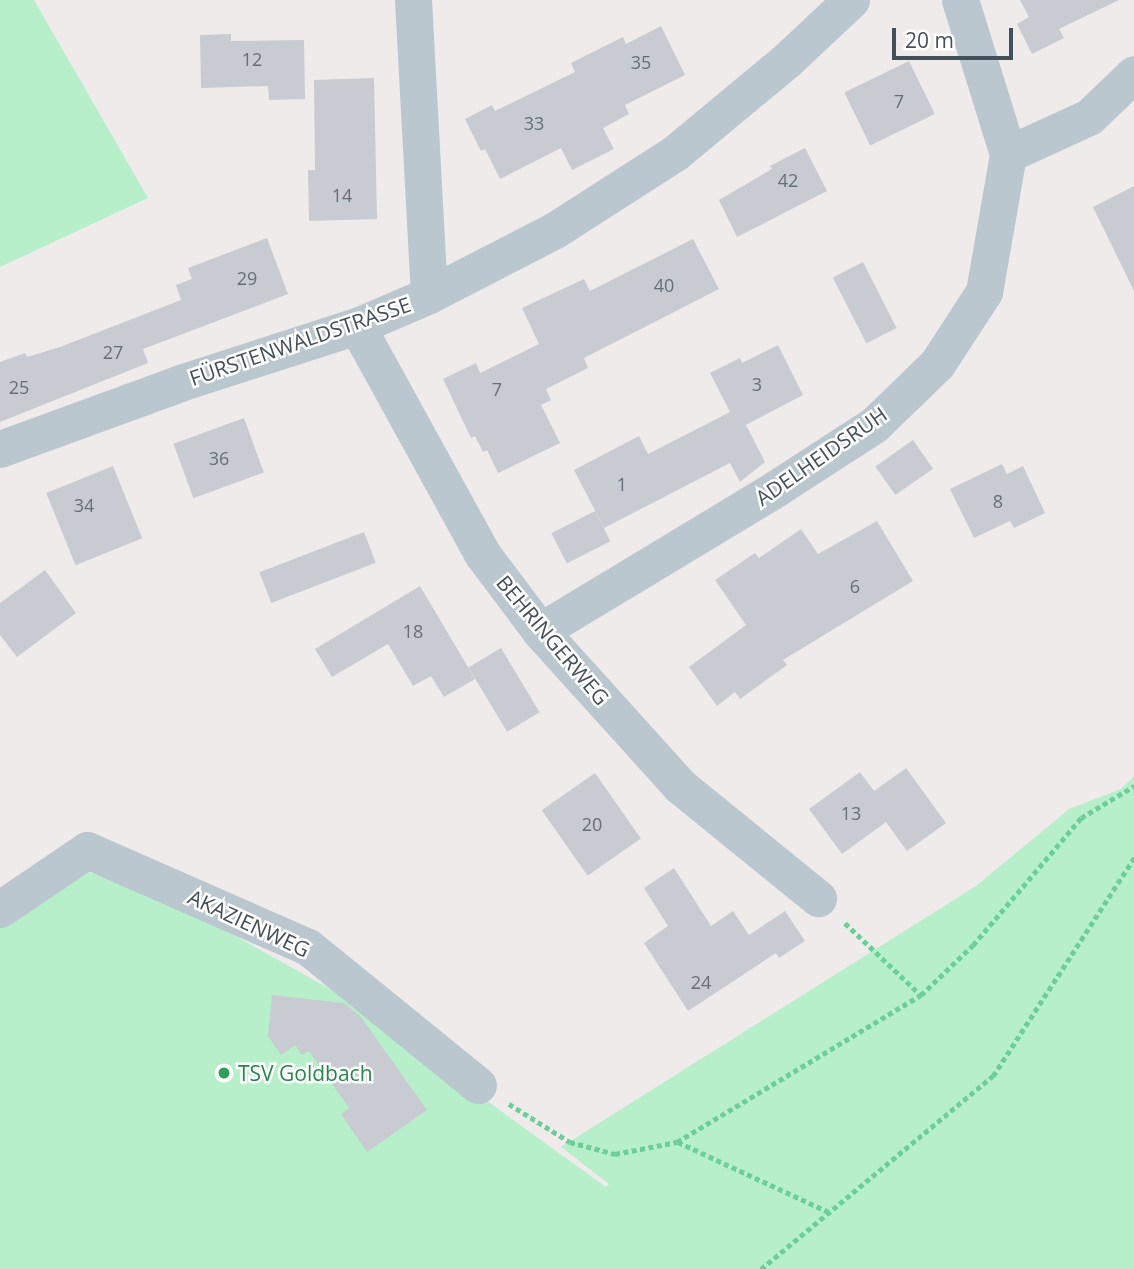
<!DOCTYPE html>
<html>
<head>
<meta charset="utf-8">
<style>
  body { margin:0 }
  #map { position:relative; width:1134px; height:1269px; overflow:hidden; background:#efebeb; font-family:"Open Sans",sans-serif }
  div>[style] { position:absolute }
  .green>* { inset:0; background:#b6efca }
  .building>* { inset:0; background:#c8cbd1; transform-origin:0 0 }
  .path>* { height:4.5px; margin-top:-2.25px; transform-origin:0; background:repeating-linear-gradient(90deg,#6dce9a 0 5px,transparent 0 8.5px) }
  .street>* { height:37px; margin:-18.5px; padding:0 18.5px; transform-origin:18.5px; border-radius:18.5px; background:#bbc7cf }
  .dots>* { width:19px; height:19px; translate:-50% -50%; box-sizing:border-box; border:4px solid #fff; border-radius:50% }
  span { translate:-50% -50%; white-space:nowrap; text-align:center; line-height:1.15; -webkit-text-stroke:5px #fff; paint-order:stroke }
  .number-label { font-size:18px; color:#646f77 }
  .number-label span { -webkit-text-stroke-width:0 }
  .street-label { font-size:21px; color:#435059 }
  .leisure-label { font-size:21px; color:#27864d }
  .left { translate:0 -50%; text-align:left }
  .scale { position:absolute; left:892px; top:28px; width:121px; height:32px; box-sizing:border-box; border:4px solid #435059; border-top:0; padding-left:9px; font-size:21px; line-height:24px; white-space:nowrap; color:#435059; -webkit-text-stroke:5px #fff; paint-order:stroke }
</style>
</head>
<body>
<div id="map">
  <div class="green">
    <i style="clip-path:polygon(0 0,34px 0,148px 198px,0 267px)"></i>
    <i style="clip-path:polygon(1134px 776px,1134px 1269px,0 1269px,0 923px,80px 869px,187px 909px,339px 994px,606px 1187px,609px 1184px,561px 1147px,976px 886px,1069px 809px,1121px 789px)"></i>
  </div>
  <div class="building">
    <i style="clip-path:polygon(1020px 0,1119px 0,1059px 29px,1064px 38px,1032px 54px,1017px 24px,1029px 17px)"></i>
    <i style="clip-path:polygon(661px 26px,685px 75px,625px 105px,629px 114px,603px 128px,614px 149px,572px 170px,561px 148px,500px 179px,485px 149px,481px 151px,465px 119px,492px 105px,495px 111px,575px 72px,571px 63px,623px 37px,626px 44px)"></i>
    <i style="clip-path:polygon(231px 34px,231px 41px,304px 40px,305px 99px,269px 100px,268px 86px,201px 88px,200px 35px)"></i>
    <i style="left:909px;top:61px;width:59px;height:72px;rotate:64deg"></i>
    <i style="clip-path:polygon(374px 78px,377px 219px,309px 221px,308px 170px,315px 170px,314px 80px)"></i>
    <i style="clip-path:polygon(805px 148px,827px 191px,737px 237px,719px 200px,772px 169px,770px 166px)"></i>
    <i style="clip-path:polygon(1134px 186px,1134px 291px,1093px 207px)"></i>
    <i style="clip-path:polygon(267px 238px,288px 294px,143px 349px,148px 363px,0 422px,0 362px,25px 353px,27px 357px,60px 347px,181px 300px,176px 285px,192px 279px,188px 268px)"></i>
    <i style="clip-path:polygon(693px 239px,719px 289px,584px 358px,588px 368px,546px 389px,551px 400px,541px 405px,560px 443px,498px 473px,487px 450px,483px 452px,475px 436px,471px 438px,443px 379px,476px 363px,480px 373px,539px 344px,522px 308px,584px 279px,590px 291px)"></i>
    <i style="left:863px;top:262px;width:74px;height:34px;rotate:63deg"></i>
    <i style="clip-path:polygon(778px 345px,803px 395px,746px 425px,765px 462px,740px 482px,730px 463px,604px 528px,574px 470px,639px 436px,648px 454px,730px 412px,710px 373px,740px 358px,742px 363px)"></i>
    <i style="left:244px;top:418px;width:58px;height:75px;rotate:70deg"></i>
    <i style="left:913px;top:440px;width:35px;height:46px;rotate:55deg"></i>
    <i style="clip-path:polygon(1002px 464px,1007px 474px,1023px 466px,1045px 513px,1014px 528px,1010px 521px,974px 538px,950px 489px)"></i>
    <i style="left:113px;top:466px;width:78px;height:72px;rotate:68deg"></i>
    <i style="left:595px;top:511px;width:34px;height:49px;rotate:63deg"></i>
    <i style="clip-path:polygon(877px 521px,913px 581px,783px 660px,787px 665px,740px 699px,735px 692px,717px 706px,689px 667px,746px 625px,715px 580px,755px 553px,759px 558px,801px 529px,818px 554px)"></i>
    <i style="left:364px;top:532px;width:33px;height:112px;rotate:69deg"></i>
    <i style="clip-path:polygon(45px 570px,76px 613px,17px 657px,0 635px,0 603px)"></i>
    <i style="clip-path:polygon(420px 586px,475px 679px,444px 697px,431px 676px,413px 686px,388px 644px,332px 677px,315px 649px)"></i>
    <i style="left:501px;top:648px;width:75px;height:38px;rotate:59deg"></i>
    <i style="clip-path:polygon(906px 768px,946px 823px,907px 851px,886px 822px,842px 854px,809px 809px,860px 772px,874px 791px)"></i>
    <i style="left:595px;top:773px;width:80px;height:65px;rotate:55deg"></i>
    <i style="clip-path:polygon(674px 868px,711px 926px,733px 911px,749px 935px,785px 911px,805px 941px,779px 958px,776px 953px,688px 1011px,644px 943px,668px 926px,644px 888px)"></i>
    <i style="clip-path:polygon(272px 995px,344px 1003px,361px 1017px,427px 1110px,367px 1152px,341px 1114px,349px 1108px,309px 1051px,302px 1055px,295px 1045px,281px 1055px,268px 1036px)"></i>
  </div>
  <div class="path">
    <i style="left:845px;top:923px;width:105px;rotate:43.5deg"></i>
    <i style="left:509px;top:1104px;width:72px;rotate:31.9deg"></i>
    <i style="left:570px;top:1142px;width:47px;rotate:14.9deg"></i>
    <i style="left:615px;top:1154px;width:63px;rotate:-11deg"></i>
    <i style="left:677px;top:1142px;width:285px;rotate:-31.1deg"></i>
    <i style="left:921px;top:995px;width:72px;rotate:-43.9deg"></i>
    <i style="left:973px;top:945px;width:167px;rotate:-49.6deg"></i>
    <i style="left:1081px;top:818px;width:62px;rotate:-31.1deg"></i>
    <i style="left:678px;top:1142px;width:166px;rotate:24.9deg"></i>
    <i style="left:761px;top:1269px;width:302px;rotate:-39.8deg"></i>
    <i style="left:993px;top:1076px;width:260px;rotate:-57.1deg"></i>
  </div>
  <div class="street">
    <i style="left:413px;top:0;width:295px;rotate:86.9deg"></i>
    <i style="left:1008px;top:154px;width:89px;rotate:-24.6deg"></i>
    <i style="left:1089px;top:117px;width:62px;rotate:-43.7deg"></i>
    <i style="left:357px;top:326px;width:261px;rotate:61.2deg"></i>
    <i style="left:483px;top:555px;width:95px;rotate:53.1deg"></i>
    <i style="left:540px;top:631px;width:209px;rotate:47.9deg"></i>
    <i style="left:680px;top:786px;width:178px;rotate:39.1deg"></i>
    <i style="left:0;top:449px;width:192px;rotate:-20.1deg"></i>
    <i style="left:180px;top:383px;width:186px;rotate:-17.9deg"></i>
    <i style="left:357px;top:326px;width:78px;rotate:-23.3deg"></i>
    <i style="left:429px;top:295px;width:142px;rotate:-27.3deg"></i>
    <i style="left:555px;top:230px;width:143px;rotate:-32.7deg"></i>
    <i style="left:675px;top:153px;width:146px;rotate:-39.7deg"></i>
    <i style="left:787px;top:60px;width:88px;rotate:-43.2deg"></i>
    <i style="left:540px;top:631px;width:275px;rotate:-31.1deg"></i>
    <i style="left:775px;top:489px;width:118px;rotate:-32.9deg"></i>
    <i style="left:874px;top:425px;width:88px;rotate:-44.1deg"></i>
    <i style="left:937px;top:364px;width:86px;rotate:-56.9deg"></i>
    <i style="left:984px;top:292px;width:140px;rotate:-80.1deg"></i>
    <i style="left:1008px;top:154px;width:161px;rotate:-107.3deg"></i>
    <i style="left:0;top:909px;width:105px;rotate:-34.1deg"></i>
    <i style="left:87px;top:850px;width:241px;rotate:23.7deg"></i>
    <i style="left:308px;top:947px;width:219px;rotate:39.1deg"></i>
  </div>
  <div class="dots">
    <i style="left:224px;top:1073px;background:#2e9e5b"></i>
  </div>
  <div class="number-label">
    <span style="left:252px;top:59px">12</span>
    <span style="left:641px;top:62px">35</span>
    <span style="left:899px;top:101px">7</span>
    <span style="left:534px;top:123px">33</span>
    <span style="left:788px;top:180px">42</span>
    <span style="left:342px;top:195px">14</span>
    <span style="left:247px;top:278px">29</span>
    <span style="left:664px;top:285px">40</span>
    <span style="left:113px;top:352px">27</span>
    <span style="left:757px;top:384px">3</span>
    <span style="left:19px;top:387px">25</span>
    <span style="left:497px;top:389px">7</span>
    <span style="left:219px;top:458px">36</span>
    <span style="left:622px;top:484px">1</span>
    <span style="left:998px;top:501px">8</span>
    <span style="left:84px;top:505px">34</span>
    <span style="left:855px;top:586px">6</span>
    <span style="left:413px;top:631px">18</span>
    <span style="left:851px;top:813px">13</span>
    <span style="left:592px;top:824px">20</span>
    <span style="left:701px;top:982px">24</span>
  </div>
  <div class="street-label">
    <span style="left:300px;top:341px;rotate:-19deg">FÜRSTENWALDSTRASSE</span>
    <span style="left:821px;top:456px;rotate:-35deg">ADELHEIDSRUH</span>
    <span style="left:553px;top:640px;rotate:50deg">BEHRINGERWEG</span>
    <span style="left:249px;top:923px;rotate:25deg">AKAZIENWEG</span>
  </div>
  <div class="leisure-label">
    <span class="left" style="left:238px;top:1073px">TSV Goldbach</span>
  </div>
  <div class="scale">20 m</div>
</div>
</body>
</html>
